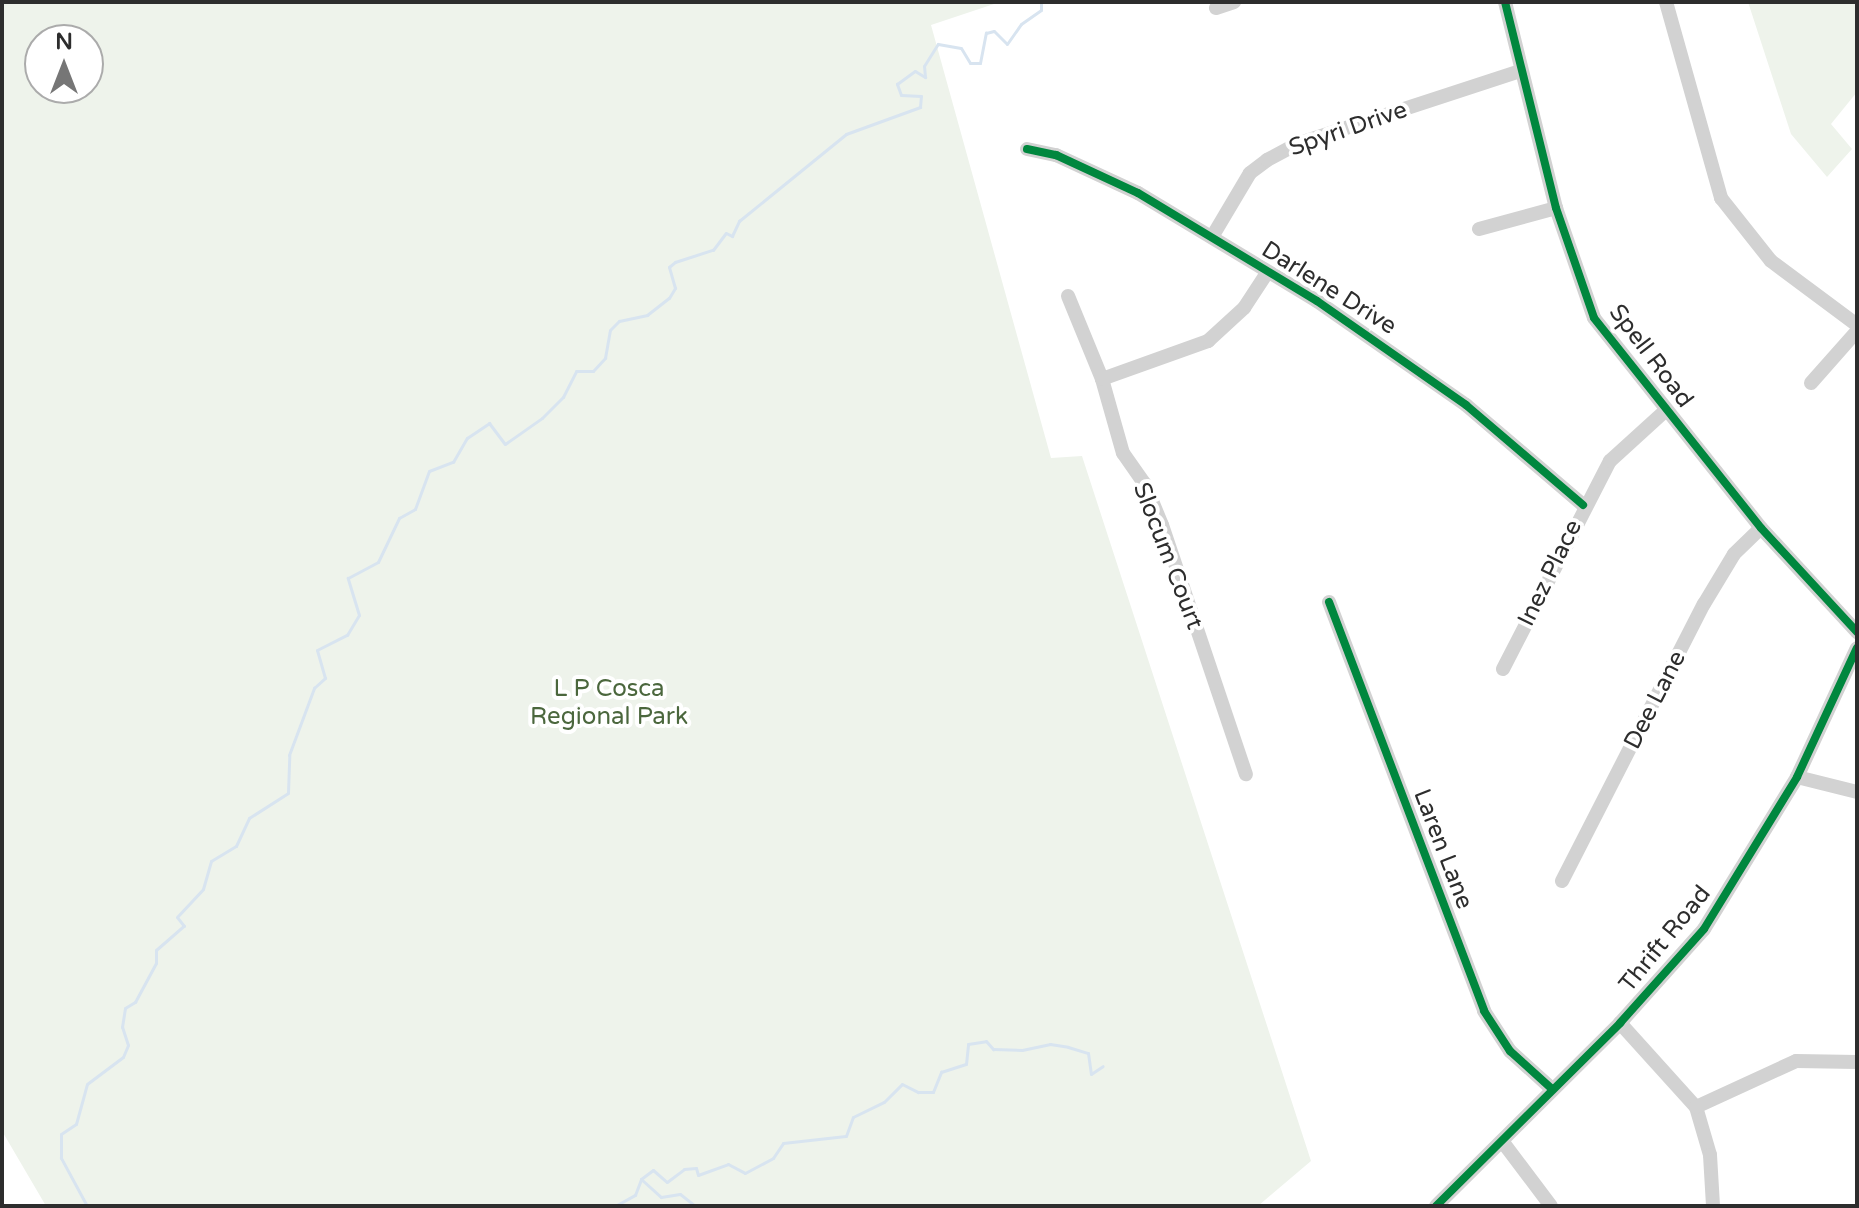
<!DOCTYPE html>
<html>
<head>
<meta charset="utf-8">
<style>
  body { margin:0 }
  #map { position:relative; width:1859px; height:1208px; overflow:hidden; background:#fff; font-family:"Varela Round",sans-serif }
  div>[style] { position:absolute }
  .green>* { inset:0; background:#eef3eb }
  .stream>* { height:3px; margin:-1.5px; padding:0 1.5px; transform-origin:1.5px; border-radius:1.5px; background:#d8e4f0 }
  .minor>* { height:14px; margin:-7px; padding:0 7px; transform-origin:7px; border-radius:7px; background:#d2d2d2 }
  .cycleway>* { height:8px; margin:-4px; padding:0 4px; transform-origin:4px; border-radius:4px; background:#00873e }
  span { translate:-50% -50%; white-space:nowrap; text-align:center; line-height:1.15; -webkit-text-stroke:8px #fff; paint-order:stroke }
  .street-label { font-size:24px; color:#2d2d2d }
  .park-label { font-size:24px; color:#4b673d }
  .frame { position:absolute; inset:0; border:4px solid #2d2d2d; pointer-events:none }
  .north { position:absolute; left:24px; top:24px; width:80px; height:80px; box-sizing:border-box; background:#fff; border:2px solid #ababab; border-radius:50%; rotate:0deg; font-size:22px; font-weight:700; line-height:32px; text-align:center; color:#2d2d2d }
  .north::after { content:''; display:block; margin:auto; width:28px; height:36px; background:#767676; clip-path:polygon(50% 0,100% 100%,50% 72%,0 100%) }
</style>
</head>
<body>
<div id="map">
  <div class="green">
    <i style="clip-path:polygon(evenodd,2px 2px,1000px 2px,931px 25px,1051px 458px,1082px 456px,1311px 1161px,1258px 1206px,46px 1206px,2px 1131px,2px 2px,40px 40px,88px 40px,88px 88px,40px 88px,40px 40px)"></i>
    <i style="clip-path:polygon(1748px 2px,1857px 2px,1857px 92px,1831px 124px,1852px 149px,1827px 177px,1791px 134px)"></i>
  </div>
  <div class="stream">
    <i style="left:641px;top:1179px;width:27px;rotate:42deg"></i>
    <i style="left:661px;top:1197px;width:19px;rotate:-9deg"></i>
    <i style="left:680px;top:1194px;width:18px;rotate:38deg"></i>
    <i style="left:694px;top:1205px;width:15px;rotate:4deg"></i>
    <i style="left:87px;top:1206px;width:55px;rotate:-118.4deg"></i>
    <i style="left:61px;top:1158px;width:24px;rotate:-90deg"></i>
    <i style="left:61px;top:1134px;width:18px;rotate:-34deg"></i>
    <i style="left:76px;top:1124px;width:41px;rotate:-74.6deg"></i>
    <i style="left:87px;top:1084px;width:45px;rotate:-36.9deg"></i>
    <i style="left:123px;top:1057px;width:13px;rotate:-67deg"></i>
    <i style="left:128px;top:1045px;width:19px;rotate:-108deg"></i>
    <i style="left:122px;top:1027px;width:19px;rotate:-81deg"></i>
    <i style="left:125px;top:1008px;width:12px;rotate:-31deg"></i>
    <i style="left:135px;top:1002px;width:44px;rotate:-61.7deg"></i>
    <i style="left:156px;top:963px;width:13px;rotate:-90deg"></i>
    <i style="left:156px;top:950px;width:37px;rotate:-41deg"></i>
    <i style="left:184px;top:926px;width:11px;rotate:-128deg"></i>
    <i style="left:177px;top:917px;width:38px;rotate:-47deg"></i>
    <i style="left:203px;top:889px;width:29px;rotate:-74deg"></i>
    <i style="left:211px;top:861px;width:29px;rotate:-31deg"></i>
    <i style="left:236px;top:846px;width:31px;rotate:-65deg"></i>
    <i style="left:249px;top:818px;width:46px;rotate:-32.7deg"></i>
    <i style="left:288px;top:793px;width:38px;rotate:-88deg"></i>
    <i style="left:289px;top:755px;width:72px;rotate:-69.5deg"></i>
    <i style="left:314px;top:688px;width:15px;rotate:-42deg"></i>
    <i style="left:325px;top:678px;width:29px;rotate:-106deg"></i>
    <i style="left:317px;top:650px;width:34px;rotate:-27deg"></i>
    <i style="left:347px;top:635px;width:23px;rotate:-59deg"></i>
    <i style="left:359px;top:615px;width:39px;rotate:-107deg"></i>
    <i style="left:348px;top:578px;width:34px;rotate:-28deg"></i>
    <i style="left:378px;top:562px;width:49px;rotate:-64.5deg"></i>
    <i style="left:399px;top:518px;width:18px;rotate:-29deg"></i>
    <i style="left:415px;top:509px;width:40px;rotate:-69.8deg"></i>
    <i style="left:429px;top:471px;width:26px;rotate:-21deg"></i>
    <i style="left:453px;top:462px;width:28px;rotate:-60deg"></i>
    <i style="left:467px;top:438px;width:27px;rotate:-34deg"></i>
    <i style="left:489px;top:423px;width:26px;rotate:53deg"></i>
    <i style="left:505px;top:444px;width:45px;rotate:-35.1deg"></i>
    <i style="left:542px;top:418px;width:30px;rotate:-45deg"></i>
    <i style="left:563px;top:397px;width:29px;rotate:-63deg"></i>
    <i style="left:576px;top:371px;width:17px"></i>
    <i style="left:593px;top:371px;width:18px;rotate:-47deg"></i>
    <i style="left:605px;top:358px;width:28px;rotate:-80deg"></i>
    <i style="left:610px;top:330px;width:13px;rotate:-45deg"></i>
    <i style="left:619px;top:321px;width:29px;rotate:-12deg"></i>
    <i style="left:647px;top:315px;width:28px;rotate:-38deg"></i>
    <i style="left:669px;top:298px;width:12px;rotate:-59deg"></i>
    <i style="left:675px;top:288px;width:22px;rotate:-106deg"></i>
    <i style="left:669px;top:267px;width:8px;rotate:-40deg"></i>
    <i style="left:675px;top:262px;width:40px;rotate:-18deg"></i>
    <i style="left:713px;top:250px;width:21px;rotate:-53deg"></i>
    <i style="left:726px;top:233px;width:7px;rotate:27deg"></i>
    <i style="left:732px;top:236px;width:17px;rotate:-65deg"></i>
    <i style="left:739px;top:221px;width:138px;rotate:-39.1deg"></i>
    <i style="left:846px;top:134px;width:79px;rotate:-20deg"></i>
    <i style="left:920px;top:107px;width:11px;rotate:-85deg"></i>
    <i style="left:921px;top:96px;width:20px;rotate:-177deg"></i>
    <i style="left:901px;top:95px;width:12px;rotate:-110deg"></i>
    <i style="left:897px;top:84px;width:22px;rotate:-36deg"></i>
    <i style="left:915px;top:71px;width:12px;rotate:31deg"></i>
    <i style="left:925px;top:77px;width:11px;rotate:-95deg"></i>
    <i style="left:924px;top:66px;width:26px;rotate:-58deg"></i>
    <i style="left:938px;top:44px;width:23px;rotate:10deg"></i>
    <i style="left:961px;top:48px;width:17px;rotate:59deg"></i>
    <i style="left:970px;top:63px;width:10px"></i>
    <i style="left:980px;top:63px;width:31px;rotate:-79deg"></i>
    <i style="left:986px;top:33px;width:8px;rotate:-14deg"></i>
    <i style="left:994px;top:31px;width:18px;rotate:45deg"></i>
    <i style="left:1007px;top:44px;width:24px;rotate:-55deg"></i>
    <i style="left:1021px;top:24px;width:24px;rotate:-35deg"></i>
    <i style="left:1041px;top:10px;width:8px;rotate:-90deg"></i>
    <i style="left:615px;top:1206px;width:23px;rotate:-29deg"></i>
    <i style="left:635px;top:1195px;width:17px;rotate:-69deg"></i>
    <i style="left:641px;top:1179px;width:15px;rotate:-37deg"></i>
    <i style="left:653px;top:1170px;width:18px;rotate:41deg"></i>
    <i style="left:667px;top:1182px;width:21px;rotate:-37deg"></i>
    <i style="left:684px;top:1169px;width:12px;rotate:-5deg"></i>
    <i style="left:696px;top:1168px;width:7px;rotate:74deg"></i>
    <i style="left:698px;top:1175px;width:32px;rotate:-20deg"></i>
    <i style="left:728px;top:1164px;width:19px;rotate:28deg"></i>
    <i style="left:745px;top:1173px;width:32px;rotate:-28deg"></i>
    <i style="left:773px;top:1158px;width:18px;rotate:-56deg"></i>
    <i style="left:783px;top:1143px;width:63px;rotate:-6.3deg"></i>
    <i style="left:846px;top:1136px;width:20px;rotate:-70deg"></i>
    <i style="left:853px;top:1117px;width:34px;rotate:-26deg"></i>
    <i style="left:884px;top:1102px;width:25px;rotate:-45deg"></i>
    <i style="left:902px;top:1084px;width:18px;rotate:27deg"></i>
    <i style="left:918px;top:1092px;width:15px"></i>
    <i style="left:933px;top:1092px;width:22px;rotate:-68deg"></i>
    <i style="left:941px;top:1072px;width:26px;rotate:-18deg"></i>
    <i style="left:966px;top:1064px;width:20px;rotate:-84deg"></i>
    <i style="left:968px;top:1044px;width:18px;rotate:-9deg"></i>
    <i style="left:986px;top:1041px;width:11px;rotate:49deg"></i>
    <i style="left:993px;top:1049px;width:29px;rotate:2deg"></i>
    <i style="left:1022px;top:1050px;width:29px;rotate:-12deg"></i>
    <i style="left:1050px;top:1044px;width:18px;rotate:9deg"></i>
    <i style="left:1068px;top:1047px;width:21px;rotate:17deg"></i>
    <i style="left:1088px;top:1053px;width:21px;rotate:82deg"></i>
    <i style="left:1091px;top:1074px;width:14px;rotate:-34deg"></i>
  </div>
  <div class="minor">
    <i style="left:1505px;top:2px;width:212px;rotate:76.1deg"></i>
    <i style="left:1556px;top:208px;width:116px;rotate:70.9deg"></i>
    <i style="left:1594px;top:318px;width:268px;rotate:51.5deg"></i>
    <i style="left:1761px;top:528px;width:142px;rotate:47.3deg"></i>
    <i style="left:1666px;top:2px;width:204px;rotate:74.3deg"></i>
    <i style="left:1721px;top:198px;width:80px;rotate:51.6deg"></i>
    <i style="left:1771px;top:261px;width:107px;rotate:36.7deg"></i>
    <i style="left:1216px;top:8px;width:19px;rotate:-18deg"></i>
    <i style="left:1027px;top:149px;width:30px;rotate:12deg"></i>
    <i style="left:1056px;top:155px;width:90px;rotate:24.9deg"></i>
    <i style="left:1138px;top:193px;width:209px;rotate:31.1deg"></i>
    <i style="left:1317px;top:301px;width:182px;rotate:34.9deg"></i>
    <i style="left:1466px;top:405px;width:154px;rotate:40.5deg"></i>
    <i style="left:1479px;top:229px;width:80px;rotate:-15.3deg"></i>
    <i style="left:1212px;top:237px;width:74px;rotate:-59.3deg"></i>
    <i style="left:1250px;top:173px;width:21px;rotate:-37deg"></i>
    <i style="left:1267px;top:160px;width:34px;rotate:-28deg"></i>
    <i style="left:1297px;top:144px;width:236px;rotate:-18.1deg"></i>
    <i style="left:1068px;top:296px;width:90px;rotate:67.7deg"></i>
    <i style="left:1102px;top:379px;width:77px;rotate:74.2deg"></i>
    <i style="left:1123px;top:453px;width:38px;rotate:55deg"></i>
    <i style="left:1145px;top:484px;width:44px;rotate:67.5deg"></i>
    <i style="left:1162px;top:525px;width:263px;rotate:71.4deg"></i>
    <i style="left:1102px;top:379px;width:113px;rotate:-19.7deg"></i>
    <i style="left:1208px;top:341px;width:49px;rotate:-42.5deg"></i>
    <i style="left:1244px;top:308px;width:42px;rotate:-56.7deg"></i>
    <i style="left:1811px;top:383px;width:69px;rotate:-48.5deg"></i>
    <i style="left:1329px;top:602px;width:437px;rotate:69.2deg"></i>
    <i style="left:1484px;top:1011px;width:48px;rotate:57deg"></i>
    <i style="left:1510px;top:1051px;width:57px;rotate:42.1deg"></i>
    <i style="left:1503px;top:669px;width:234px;rotate:-62.8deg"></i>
    <i style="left:1610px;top:461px;width:76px;rotate:-42.3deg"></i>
    <i style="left:1797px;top:777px;width:62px;rotate:14deg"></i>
    <i style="left:1562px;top:881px;width:311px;rotate:-62.9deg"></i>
    <i style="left:1704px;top:604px;width:58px;rotate:-59deg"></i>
    <i style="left:1734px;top:554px;width:37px;rotate:-44deg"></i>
    <i style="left:1620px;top:1023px;width:113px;rotate:47.9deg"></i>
    <i style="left:1696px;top:1107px;width:50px;rotate:73.7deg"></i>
    <i style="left:1710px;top:1155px;width:51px;rotate:86.6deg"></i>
    <i style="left:1696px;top:1107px;width:110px;rotate:-24.7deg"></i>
    <i style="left:1796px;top:1061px;width:61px;rotate:0.9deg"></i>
    <i style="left:1502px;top:1141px;width:81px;rotate:53deg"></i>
    <i style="left:1436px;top:1206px;width:260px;rotate:-44.8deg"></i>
    <i style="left:1620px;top:1023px;width:126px;rotate:-48.2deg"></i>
    <i style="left:1704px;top:929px;width:178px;rotate:-58.5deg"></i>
    <i style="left:1797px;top:777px;width:142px;rotate:-65.1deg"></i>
  </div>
  <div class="cycleway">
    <i style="left:1505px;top:2px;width:212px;rotate:76.1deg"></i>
    <i style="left:1556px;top:208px;width:116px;rotate:70.9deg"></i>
    <i style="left:1594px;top:318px;width:268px;rotate:51.5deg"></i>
    <i style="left:1761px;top:528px;width:142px;rotate:47.3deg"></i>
    <i style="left:1027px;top:149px;width:30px;rotate:12deg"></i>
    <i style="left:1056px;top:155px;width:90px;rotate:24.9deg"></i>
    <i style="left:1138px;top:193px;width:209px;rotate:31.1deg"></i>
    <i style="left:1317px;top:301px;width:182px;rotate:34.9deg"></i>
    <i style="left:1466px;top:405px;width:154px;rotate:40.5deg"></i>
    <i style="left:1329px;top:602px;width:437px;rotate:69.2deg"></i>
    <i style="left:1484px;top:1011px;width:48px;rotate:57deg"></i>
    <i style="left:1510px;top:1051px;width:57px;rotate:42.1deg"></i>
    <i style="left:1436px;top:1206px;width:260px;rotate:-44.8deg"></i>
    <i style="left:1620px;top:1023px;width:126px;rotate:-48.2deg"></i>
    <i style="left:1704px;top:929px;width:178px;rotate:-58.5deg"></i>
    <i style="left:1797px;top:777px;width:142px;rotate:-65.1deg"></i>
  </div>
  <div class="street-label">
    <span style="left:1348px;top:129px;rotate:-19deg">Spyri Drive</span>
    <span style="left:1329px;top:288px;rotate:32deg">Darlene Drive</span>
    <span style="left:1651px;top:356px;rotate:53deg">Spell Road</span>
    <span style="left:1168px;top:556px;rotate:69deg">Slocum Court</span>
    <span style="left:1550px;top:573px;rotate:-64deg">Inez Place</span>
    <span style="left:1655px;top:700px;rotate:-63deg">Dee Lane</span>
    <span style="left:1443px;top:849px;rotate:69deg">Laren Lane</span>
    <span style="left:1665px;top:939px;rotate:-51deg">Thrift Road</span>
  </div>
  <div class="park-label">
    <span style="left:609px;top:703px">L P Cosca<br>Regional Park</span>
  </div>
  <div class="frame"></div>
  <div class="north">N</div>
</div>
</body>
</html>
